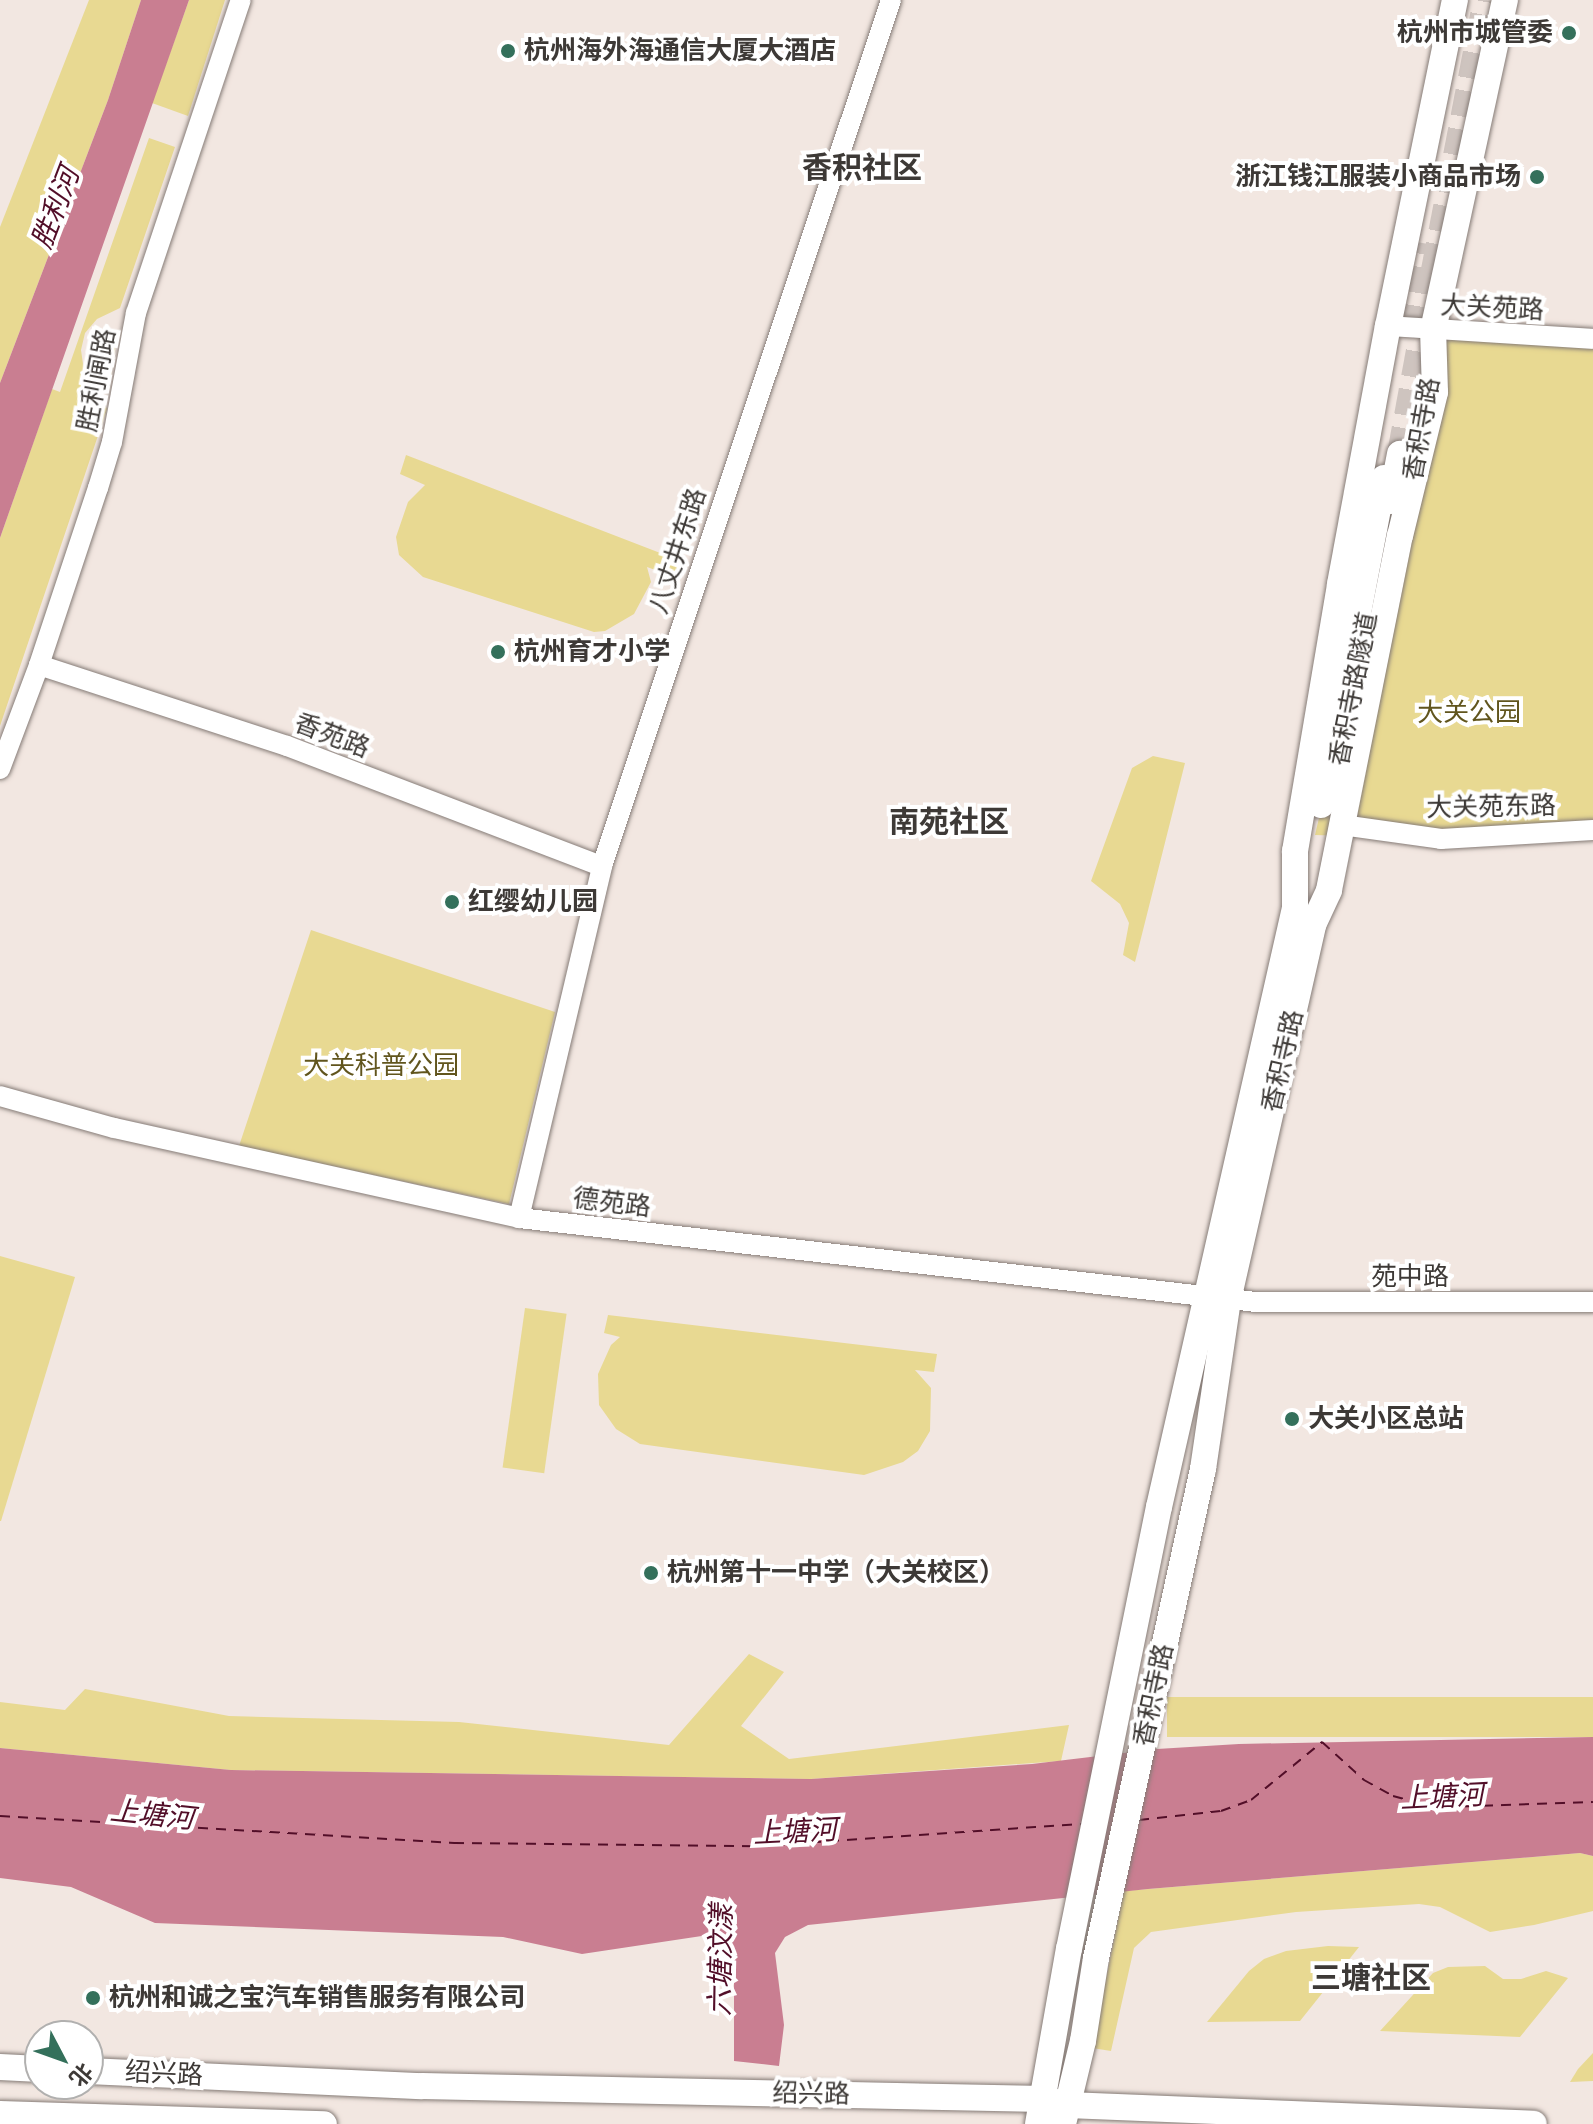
<!DOCTYPE html>
<html>
<head>
<meta charset="utf-8">
<style>
  body { margin:0 }
  #map { position:relative; width:1593px; height:2124px; overflow:hidden; background:#f2e7e1; font-family:"Varela Round","Noto Sans SC",sans-serif }
  div>[style] { position:absolute }
  .green>* { inset:0; background:#e8d992; transform-origin:0 0 }
  .water>* { inset:0; background:#c97e91 }
  .ferry>* { height:2px; margin-top:-1px; transform-origin:0; background:repeating-linear-gradient(90deg,#520e28 0 10px,transparent 0 18px) }
  .major-tunnel>* { height:26px; margin-top:-13px; transform-origin:0; background:repeating-linear-gradient(90deg,#cec4bf 0 26px,transparent 0 39px) }
  .roads { filter:drop-shadow(0 0 2px #857b76) drop-shadow(0 0 2px #857b76) }
  .minor>* { height:20px; margin:-10px; padding:0 10px; transform-origin:10px; border-radius:10px; background:#fff }
  .major>* { height:26px; margin:-13px; padding:0 13px; transform-origin:13px; border-radius:13px; background:#fff }
  .dots>* { width:22px; height:22px; translate:-50% -50%; box-sizing:border-box; border:4px solid #fff; border-radius:50% }
  span { translate:-50% -50%; white-space:nowrap; text-align:center; line-height:1.15; -webkit-text-stroke:8px #fff; paint-order:stroke }
  .poi-label { font-size:26px; color:#3d3936; font-weight:700 }
  .right { translate:-100% -50%; text-align:right }
  .left { translate:0 -50%; text-align:left }
  .street-label { font-size:26px; color:#3d3936 }
  .park-label { font-size:26px; color:#61551d }
  .water-label { font-size:28px; color:#520e28; font-style:italic }
  .quarter-label { font-size:30px; color:#3d3936; font-weight:700 }
  .north { position:absolute; left:24px; top:2020px; width:80px; height:80px; box-sizing:border-box; background:#fff; border:2px solid #b1b0af; border-radius:50%; rotate:131deg; font-size:22px; font-weight:700; line-height:32px; text-align:center; color:#3d3936 }
  .north::after { content:''; display:block; margin:auto; width:28px; height:36px; background:#34705b; clip-path:polygon(50% 0,100% 100%,50% 72%,0 100%) }
</style>
</head>
<body>
<div id="map">
  <div class="green">
    <i style="clip-path:polygon(89px 0,141px 0,108px 100px,0 383px,0 227px)"></i>
    <i style="clip-path:polygon(189px 0,225px 0,188px 116px,152px 103px)"></i>
    <i style="clip-path:polygon(149px 138px,175px 147px,120px 308px,97px 319px,85px 333px,81px 350px,84px 371px,107px 409px,0 726px,0 538px,52px 389px,60px 392px)"></i>
    <i style="clip-path:polygon(1433px 330px,1593px 339px,1593px 830px,1441px 839px,1315px 835px)"></i>
    <i style="clip-path:polygon(117px 335px,111px 376px,99px 361px,100px 350px,111px 337px)"></i>
    <i style="clip-path:polygon(406px 455px,681px 561px,675px 577px,647px 567px,651px 582px,634px 614px,605px 631px,594px 632px,423px 577px,399px 555px,396px 537px,408px 502px,425px 485px,400px 474px)"></i>
    <i style="clip-path:polygon(1153px 756px,1185px 763px,1135px 962px,1123px 955px,1129px 923px,1120px 904px,1091px 881px,1132px 768px)"></i>
    <i style="clip-path:polygon(311px 930px,555px 1012px,509px 1204px,239px 1146px)"></i>
    <i style="clip-path:polygon(0 1256px,75px 1277px,1px 1521px,0 1521px)"></i>
    <i style="left:525px;top:1308px;width:42px;height:161px;rotate:8deg"></i>
    <i style="clip-path:polygon(608px 1315px,937px 1354px,934px 1372px,915px 1370px,931px 1388px,930px 1431px,918px 1451px,903px 1462px,864px 1475px,640px 1444px,616px 1429px,599px 1405px,598px 1374px,611px 1345px,620px 1337px,604px 1333px)"></i>
    <i style="clip-path:polygon(749px 1654px,784px 1672px,741px 1726px,789px 1759px,1069px 1725px,1061px 1761px,811px 1779px,231px 1770px,0 1748px,0 1702px,65px 1710px,85px 1689px,229px 1716px,459px 1722px,669px 1745px)"></i>
    <i style="left:1593px;top:1697px;width:40px;height:426px;rotate:90deg"></i>
    <i style="clip-path:polygon(1580px 1853px,1593px 1856px,1593px 1911px,1534px 1925px,1490px 1932px,1440px 1907px,1419px 1904px,1296px 1912px,1151px 1932px,1134px 1948px,1111px 2051px,1092px 2048px,1124px 1891px)"></i>
    <i style="clip-path:polygon(1328px 1946px,1359px 1947px,1300px 2021px,1207px 2022px,1249px 1971px,1264px 1959px,1286px 1951px)"></i>
    <i style="clip-path:polygon(1485px 1966px,1503px 1979px,1521px 1979px,1546px 1971px,1568px 1978px,1520px 2037px,1380px 2031px,1433px 1973px,1448px 1967px)"></i>
    <i style="clip-path:polygon(1593px 2053px,1593px 2081px,1570px 2082px,1578px 2069px)"></i>
  </div>
  <div class="water">
    <i style="clip-path:polygon(141px 0,189px 0,0 538px,0 383px,108px 100px)"></i>
    <i style="clip-path:polygon(1593px 1737px,1593px 1856px,1580px 1853px,1148px 1889px,808px 1925px,785px 1937px,775px 1953px,784px 2025px,779px 2066px,734px 2061px,734px 1949px,727px 1939px,715px 1934px,582px 1954px,503px 1937px,155px 1923px,71px 1887px,0 1878px,0 1748px,231px 1770px,811px 1779px,1032px 1764px,1157px 1749px,1239px 1744px)"></i>
  </div>
  <div class="ferry">
    <i style="left:0;top:1816px;width:455px;rotate:3.4deg"></i>
    <i style="left:454px;top:1843px;width:303px;rotate:0.6deg"></i>
    <i style="left:757px;top:1846px;width:325px;rotate:-3.9deg"></i>
    <i style="left:1139px;top:1820px;width:82px;rotate:-6.3deg"></i>
    <i style="left:1221px;top:1811px;width:32px;rotate:-20deg"></i>
    <i style="left:1251px;top:1800px;width:92px;rotate:-39.2deg"></i>
    <i style="left:1322px;top:1742px;width:57px;rotate:42.1deg"></i>
    <i style="left:1364px;top:1780px;width:33px;rotate:29deg"></i>
    <i style="left:1393px;top:1796px;width:30px;rotate:15deg"></i>
    <i style="left:1422px;top:1804px;width:25px;rotate:7deg"></i>
    <i style="left:1447px;top:1807px;width:146px;rotate:-2deg"></i>
  </div>
  <div class="major-tunnel">
    <i style="left:1434px;top:270px;width:275px;rotate:-79.1deg"></i>
    <i style="left:1409px;top:331px;width:89px;rotate:-80.3deg"></i>
    <i style="left:1400px;top:454px;width:144px;rotate:-79.6deg"></i>
  </div>
  <div class="roads">
    <div class="minor">
      <i style="left:1388px;top:326px;width:205px;rotate:3.6deg"></i>
      <i style="left:39px;top:665px;width:261px;rotate:18.1deg"></i>
      <i style="left:287px;top:746px;width:337px;rotate:20.9deg"></i>
      <i style="left:0;top:769px;width:111px;rotate:-69.4deg"></i>
      <i style="left:39px;top:665px;width:187px;rotate:-71.6deg"></i>
      <i style="left:98px;top:488px;width:48px;rotate:-73.1deg"></i>
      <i style="left:112px;top:442px;width:131px;rotate:-79.5deg"></i>
      <i style="left:136px;top:313px;width:330px;rotate:-71.5deg"></i>
      <i style="left:1342px;top:825px;width:100px;rotate:8deg"></i>
      <i style="left:1441px;top:839px;width:152px;rotate:-3.4deg"></i>
      <i style="left:0;top:1096px;width:118px;rotate:15.7deg"></i>
      <i style="left:114px;top:1128px;width:415px;rotate:12.5deg"></i>
      <i style="left:519px;top:1218px;width:742px;rotate:6.5deg"></i>
      <i style="left:1256px;top:1302px;width:337px"></i>
      <i style="left:519px;top:1218px;width:362px;rotate:-76.7deg"></i>
      <i style="left:602px;top:866px;width:913px;rotate:-71.55deg"></i>
    </div>
    <div class="major">
      <i style="left:1391px;top:501px;width:48px;rotate:-79.2deg"></i>
      <i style="left:1321px;top:805px;width:333px;rotate:-79.1deg"></i>
      <i style="left:0;top:2067px;width:40px;rotate:2.9deg"></i>
      <i style="left:88px;top:2071px;width:334px;rotate:2.6deg"></i>
      <i style="left:422px;top:2086px;width:622px;rotate:1.2deg"></i>
      <i style="left:1044px;top:2099px;width:25px;rotate:14deg"></i>
      <i style="left:1068px;top:2105px;width:466px;rotate:2.3deg"></i>
      <i style="left:0;top:2114px;width:324px;rotate:1.8deg"></i>
      <i style="left:1038px;top:2124px;width:178px;rotate:-80deg"></i>
      <i style="left:1069px;top:1949px;width:451px;rotate:-78.5deg"></i>
      <i style="left:1159px;top:1507px;width:614px;rotate:-77.21deg"></i>
      <i style="left:1295px;top:908px;width:57px;rotate:-90deg"></i>
      <i style="left:1295px;top:851px;width:271px;rotate:-80.4deg"></i>
      <i style="left:1340px;top:584px;width:262px;rotate:-79.5deg"></i>
      <i style="left:1388px;top:326px;width:333px;rotate:-78.4deg"></i>
      <i style="left:1063px;top:2124px;width:85px;rotate:-76.5deg"></i>
      <i style="left:1083px;top:2041px;width:84px;rotate:-81.1deg"></i>
      <i style="left:1096px;top:1958px;width:501px;rotate:-77.66deg"></i>
      <i style="left:1203px;top:1469px;width:171px;rotate:-81.6deg"></i>
      <i style="left:1228px;top:1300px;width:385px;rotate:-77.2deg"></i>
      <i style="left:1313px;top:925px;width:38px;rotate:-65deg"></i>
      <i style="left:1329px;top:890px;width:361px;rotate:-78.7deg"></i>
      <i style="left:1400px;top:536px;width:148px;rotate:-76.3deg"></i>
      <i style="left:1435px;top:392px;width:62px;rotate:-91.8deg"></i>
      <i style="left:1433px;top:330px;width:338px;rotate:-77.7deg"></i>
    </div>
  </div>
  <div class="dots">
    <i style="left:1569px;top:33px;background:#34705b"></i>
    <i style="left:508px;top:51px;background:#34705b"></i>
    <i style="left:1537px;top:177px;background:#34705b"></i>
    <i style="left:498px;top:652px;background:#34705b"></i>
    <i style="left:452px;top:902px;background:#34705b"></i>
    <i style="left:1292px;top:1419px;background:#34705b"></i>
    <i style="left:651px;top:1573px;background:#34705b"></i>
    <i style="left:93px;top:1998px;background:#34705b"></i>
  </div>
  <div class="poi-label">
    <span class="right" style="left:1553px;top:33px">杭州市城管委</span>
    <span class="left" style="left:524px;top:51px">杭州海外海通信大厦大酒店</span>
    <span class="right" style="left:1521px;top:177px">浙江钱江服装小商品市场</span>
    <span class="left" style="left:514px;top:652px">杭州育才小学</span>
    <span class="left" style="left:468px;top:902px">红缨幼儿园</span>
    <span class="left" style="left:1308px;top:1419px">大关小区总站</span>
    <span class="left" style="left:667px;top:1573px">杭州第十一中学（大关校区）</span>
    <span class="left" style="left:109px;top:1998px">杭州和诚之宝汽车销售服务有限公司</span>
  </div>
  <div class="street-label">
    <span style="left:1492px;top:308px;rotate:3deg">大关苑路</span>
    <span style="left:97px;top:380px;rotate:-79deg">胜利闸路</span>
    <span style="left:1422px;top:429px;rotate:-80deg">香积寺路</span>
    <span style="left:678px;top:551px;rotate:-72deg">八丈井东路</span>
    <span style="left:1354px;top:689px;rotate:-79deg">香积寺路隧道</span>
    <span style="left:332px;top:736px;rotate:21deg">香苑路</span>
    <span style="left:1491px;top:807px;rotate:-1deg">大关苑东路</span>
    <span style="left:1283px;top:1061px;rotate:-77deg">香积寺路</span>
    <span style="left:612px;top:1203px;rotate:7deg">德苑路</span>
    <span style="left:1410px;top:1277px">苑中路</span>
    <span style="left:1154px;top:1695px;rotate:-78deg">香积寺路</span>
    <span style="left:164px;top:2074px;rotate:3deg">绍兴路</span>
    <span style="left:811px;top:2094px;rotate:1deg">绍兴路</span>
  </div>
  <div class="park-label">
    <span style="left:1469px;top:713px">大关公园</span>
    <span style="left:381px;top:1066px">大关科普公园</span>
  </div>
  <div class="water-label">
    <span style="left:56px;top:208px;rotate:-69deg">胜利河</span>
    <span style="left:1442px;top:1797px;rotate:-3deg">上塘河</span>
    <span style="left:152px;top:1815px;rotate:6deg">上塘河</span>
    <span style="left:795px;top:1832px;rotate:-3deg">上塘河</span>
    <span style="left:721px;top:1960px;rotate:-89deg">六塘汶漾</span>
  </div>
  <div class="quarter-label">
    <span style="left:862px;top:169px">香积社区</span>
    <span style="left:949px;top:823px">南苑社区</span>
    <span style="left:1371px;top:1979px">三塘社区</span>
  </div>
  <div class="north">北</div>
</div>
</body>
</html>
